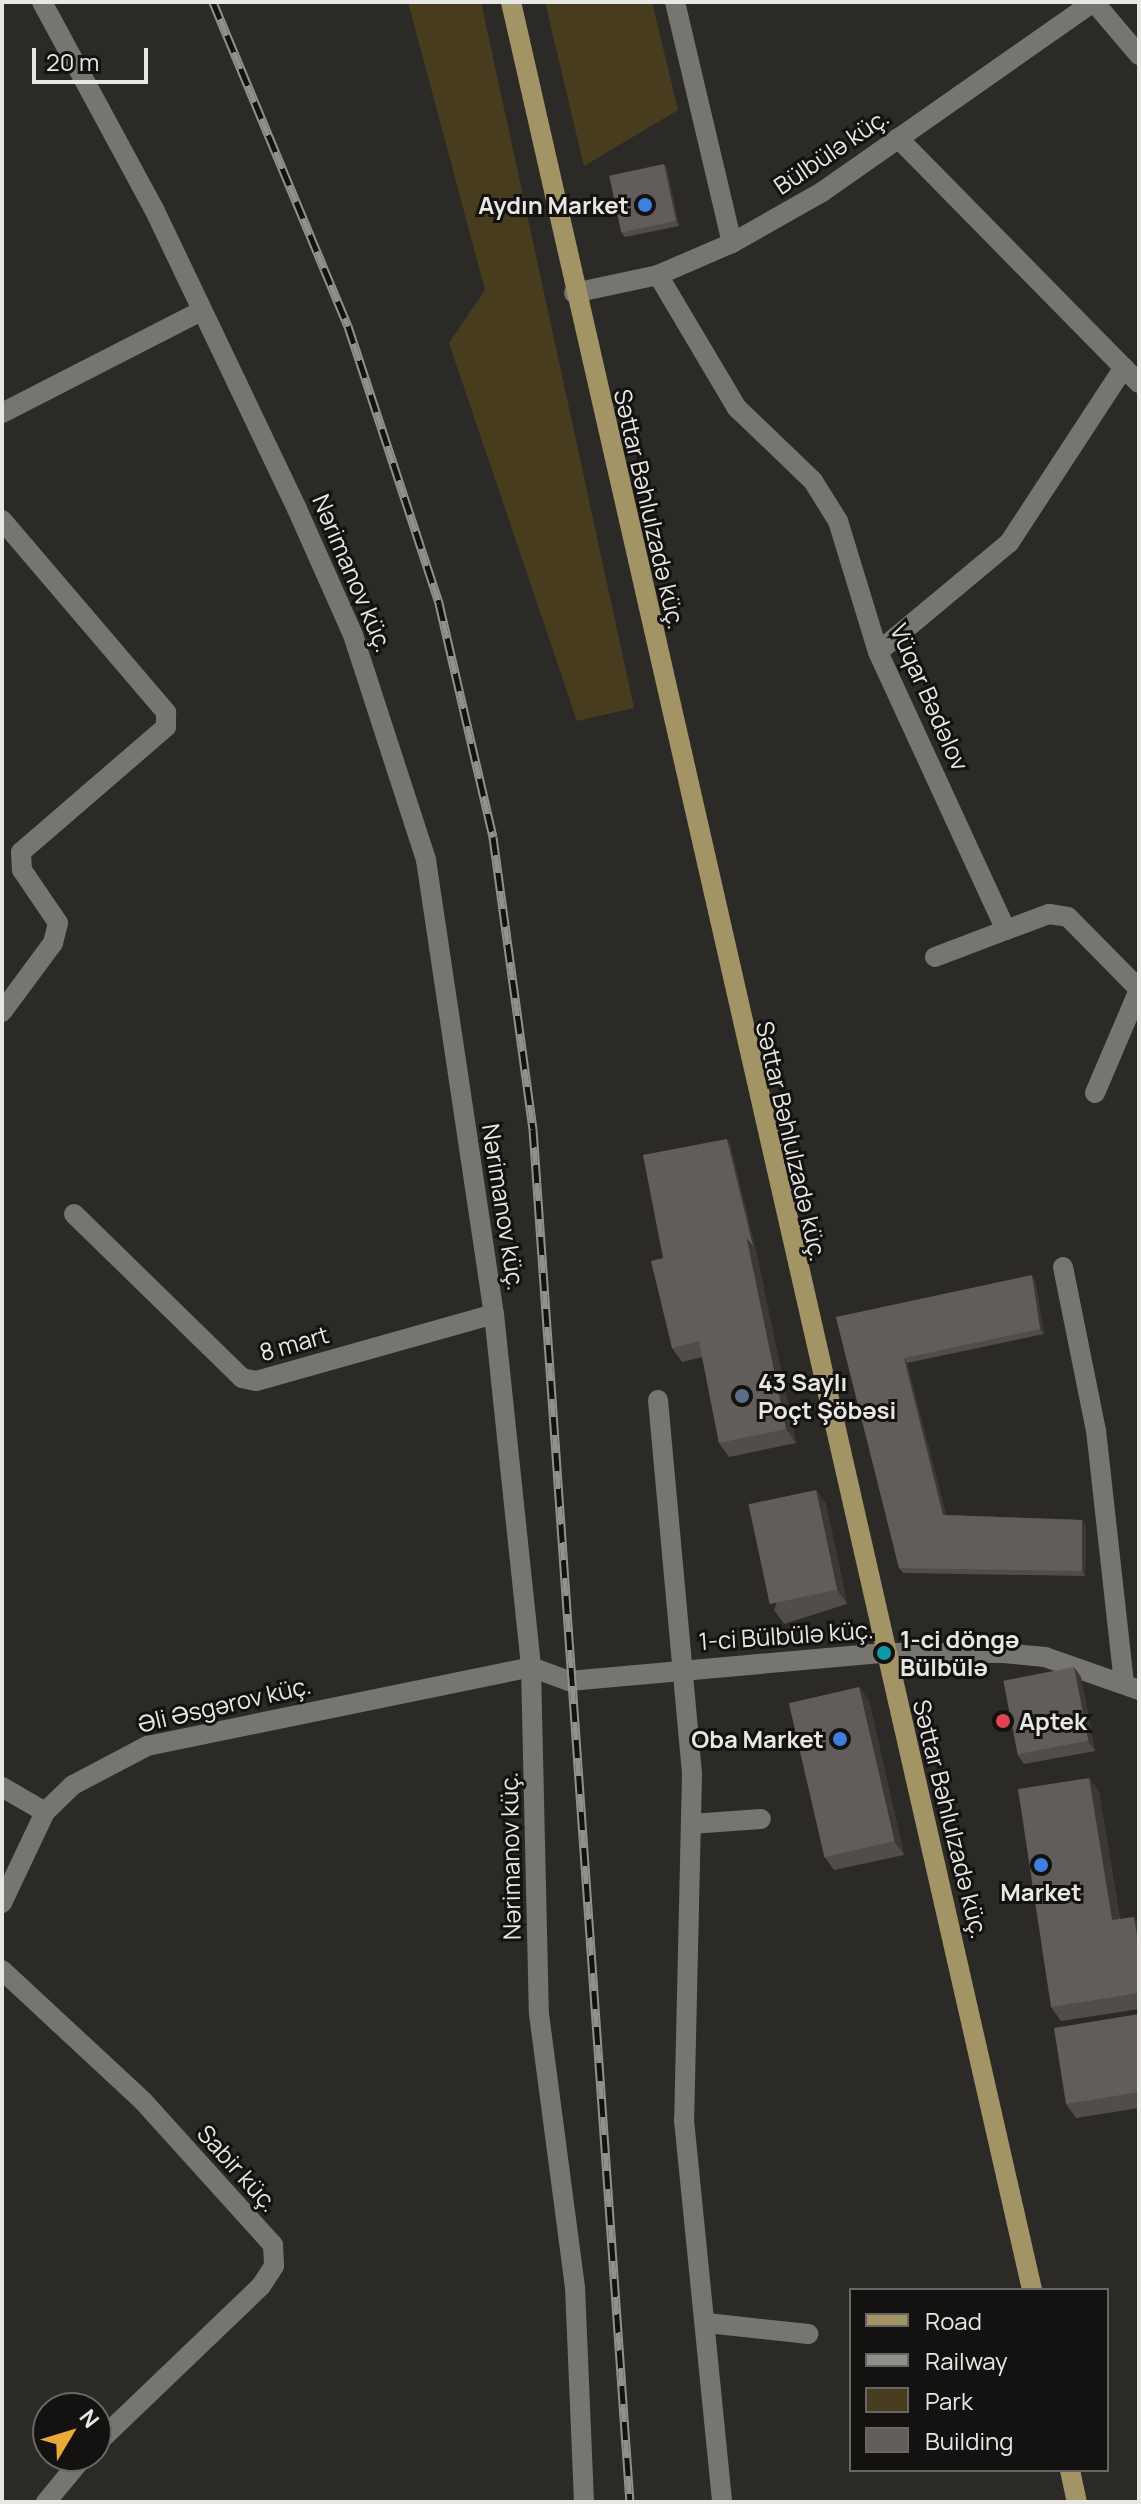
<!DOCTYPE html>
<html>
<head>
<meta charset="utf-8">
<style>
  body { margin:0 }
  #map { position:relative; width:1141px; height:2504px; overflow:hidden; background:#2c2a26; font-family:Manrope,sans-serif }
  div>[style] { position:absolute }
  .green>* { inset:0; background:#483c1f }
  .minor>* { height:20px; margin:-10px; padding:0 10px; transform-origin:10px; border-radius:10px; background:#777570 }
  .major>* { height:20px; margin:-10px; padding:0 10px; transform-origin:10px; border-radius:10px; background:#a39466 }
  .rail>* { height:9px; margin-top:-4.5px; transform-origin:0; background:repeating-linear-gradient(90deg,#131211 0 18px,#92908d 0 36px); box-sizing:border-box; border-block:2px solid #92908d }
  .wall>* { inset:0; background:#514d4a }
  .shaded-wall>* { inset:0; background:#3c3834 }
  .building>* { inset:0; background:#625d5a; transform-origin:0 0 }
  .dots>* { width:22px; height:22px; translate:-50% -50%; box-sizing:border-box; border:4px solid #131211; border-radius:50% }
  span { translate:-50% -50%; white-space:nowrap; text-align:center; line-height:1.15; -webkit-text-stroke:6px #131211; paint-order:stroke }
  .street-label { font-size:24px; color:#e8e7e4 }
  .poi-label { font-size:24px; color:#e8e7e4; font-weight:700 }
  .right { translate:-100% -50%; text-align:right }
  .left { translate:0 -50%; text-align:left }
  .frame { position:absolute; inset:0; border:4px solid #e8e7e4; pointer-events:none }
  .legend { position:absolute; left:849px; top:2288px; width:260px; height:184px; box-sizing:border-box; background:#131211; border:2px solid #686765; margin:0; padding:10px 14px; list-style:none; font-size:24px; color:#e8e7e4 }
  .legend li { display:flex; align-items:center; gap:16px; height:40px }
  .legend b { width:40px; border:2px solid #686765 }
  .north { position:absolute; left:32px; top:2392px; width:80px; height:80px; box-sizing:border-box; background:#131211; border:2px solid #686765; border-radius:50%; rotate:52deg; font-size:22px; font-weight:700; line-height:32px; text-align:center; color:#e8e7e4 }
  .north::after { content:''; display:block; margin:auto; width:28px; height:36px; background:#eaaa39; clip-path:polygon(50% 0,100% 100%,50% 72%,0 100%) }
  .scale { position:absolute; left:32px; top:48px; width:116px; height:36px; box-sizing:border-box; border:4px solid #e8e7e4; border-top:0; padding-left:10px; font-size:24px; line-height:28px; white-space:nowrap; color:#e8e7e4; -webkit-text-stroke:6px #131211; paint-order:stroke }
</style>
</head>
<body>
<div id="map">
  <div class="green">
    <i style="clip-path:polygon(408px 2px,481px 2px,634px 708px,577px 721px,449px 343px,485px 290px)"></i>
    <i style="clip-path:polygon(545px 2px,652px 2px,678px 110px,584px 166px)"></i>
  </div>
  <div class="minor">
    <i style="left:42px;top:2px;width:235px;rotate:61.6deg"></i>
    <i style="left:154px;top:209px;width:332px;rotate:64.5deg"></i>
    <i style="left:297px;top:509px;width:138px;rotate:66deg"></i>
    <i style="left:353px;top:635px;width:237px;rotate:72deg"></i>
    <i style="left:426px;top:860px;width:459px;rotate:81.5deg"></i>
    <i style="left:494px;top:1314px;width:355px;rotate:84deg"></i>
    <i style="left:531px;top:1667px;width:347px;rotate:88.7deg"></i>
    <i style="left:539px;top:2014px;width:275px;rotate:82.5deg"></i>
    <i style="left:575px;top:2287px;width:215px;rotate:87.6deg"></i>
    <i style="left:675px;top:2px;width:248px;rotate:76.7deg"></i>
    <i style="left:1094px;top:2px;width:70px;rotate:49.7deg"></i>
    <i style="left:898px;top:138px;width:344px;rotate:45.5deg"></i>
    <i style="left:658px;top:275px;width:155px;rotate:59.3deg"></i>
    <i style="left:737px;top:408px;width:105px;rotate:43.8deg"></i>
    <i style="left:813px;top:481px;width:47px;rotate:58deg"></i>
    <i style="left:838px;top:521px;width:137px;rotate:73deg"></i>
    <i style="left:878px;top:652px;width:306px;rotate:65.3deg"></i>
    <i style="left:1006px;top:930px;width:46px;rotate:-20.4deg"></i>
    <i style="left:1049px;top:914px;width:19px;rotate:9deg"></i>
    <i style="left:1068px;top:917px;width:101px;rotate:45.4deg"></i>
    <i style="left:574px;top:293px;width:86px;rotate:-12.1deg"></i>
    <i style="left:658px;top:275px;width:81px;rotate:-23.4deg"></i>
    <i style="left:732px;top:243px;width:103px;rotate:-29.5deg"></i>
    <i style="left:822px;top:192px;width:331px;rotate:-35deg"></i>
    <i style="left:2px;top:413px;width:224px;rotate:-27.1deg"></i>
    <i style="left:2px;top:520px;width:253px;rotate:49.5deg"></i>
    <i style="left:166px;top:712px;width:15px;rotate:90deg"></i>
    <i style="left:166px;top:727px;width:191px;rotate:139.2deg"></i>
    <i style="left:21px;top:852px;width:18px;rotate:87deg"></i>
    <i style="left:22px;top:870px;width:64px;rotate:55.8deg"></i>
    <i style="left:58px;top:923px;width:21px;rotate:104deg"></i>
    <i style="left:53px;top:943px;width:86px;rotate:126.5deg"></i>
    <i style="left:878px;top:652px;width:170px;rotate:-39.8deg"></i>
    <i style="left:1009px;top:543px;width:210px;rotate:-56.8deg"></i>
    <i style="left:935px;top:957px;width:76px;rotate:-20.8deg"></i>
    <i style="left:1095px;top:1093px;width:112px;rotate:-66.9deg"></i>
    <i style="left:74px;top:1214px;width:235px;rotate:44.3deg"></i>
    <i style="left:242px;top:1378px;width:14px;rotate:12deg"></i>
    <i style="left:256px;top:1381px;width:247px;rotate:-15.7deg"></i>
    <i style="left:1063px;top:1267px;width:166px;rotate:78.6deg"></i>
    <i style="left:1096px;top:1430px;width:255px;rotate:83.7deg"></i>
    <i style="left:658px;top:1400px;width:376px;rotate:84.8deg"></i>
    <i style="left:692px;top:1774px;width:346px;rotate:91.3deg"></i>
    <i style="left:684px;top:2120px;width:384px;rotate:84.3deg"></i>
    <i style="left:2px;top:1787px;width:50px;rotate:30.2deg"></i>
    <i style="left:691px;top:1824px;width:70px;rotate:-4.1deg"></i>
    <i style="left:2px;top:1903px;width:101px;rotate:-64.7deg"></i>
    <i style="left:45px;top:1812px;width:39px;rotate:-44deg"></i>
    <i style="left:73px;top:1785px;width:84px;rotate:-27.8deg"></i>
    <i style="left:147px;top:1746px;width:392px;rotate:-11.6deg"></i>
    <i style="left:531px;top:1667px;width:40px;rotate:20.2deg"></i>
    <i style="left:569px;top:1681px;width:316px;rotate:-5.1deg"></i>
    <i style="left:884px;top:1653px;width:120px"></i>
    <i style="left:1004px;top:1653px;width:41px;rotate:5.6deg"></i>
    <i style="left:1045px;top:1657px;width:100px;rotate:19.3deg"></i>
    <i style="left:2px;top:1970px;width:192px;rotate:42.9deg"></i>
    <i style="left:143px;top:2101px;width:194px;rotate:47.9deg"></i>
    <i style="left:273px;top:2245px;width:21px;rotate:87deg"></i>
    <i style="left:274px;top:2266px;width:24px;rotate:123deg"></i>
    <i style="left:261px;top:2286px;width:228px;rotate:136.2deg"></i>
    <i style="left:707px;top:2323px;width:102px;rotate:6.2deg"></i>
    <i style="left:46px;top:2502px;width:60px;rotate:-50.4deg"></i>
  </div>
  <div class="major">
    <i style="left:511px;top:2px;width:2347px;rotate:77.17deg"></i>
    <i style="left:1070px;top:2470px;width:33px;rotate:78deg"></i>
  </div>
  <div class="rail">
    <i style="left:213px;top:2px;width:351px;rotate:67.4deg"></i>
    <i style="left:348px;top:326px;width:292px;rotate:71.8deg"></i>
    <i style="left:439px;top:603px;width:240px;rotate:77deg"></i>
    <i style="left:493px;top:837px;width:295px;rotate:82.2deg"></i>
    <i style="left:533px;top:1129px;width:1376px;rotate:85.96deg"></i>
  </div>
  <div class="wall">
    <i style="clip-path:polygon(664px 164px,667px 169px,679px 226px,625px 237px,621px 232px)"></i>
    <i style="clip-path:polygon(730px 1144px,756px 1251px,796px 1443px,729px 1457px,719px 1443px,702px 1357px,682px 1362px,672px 1348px,663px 1258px)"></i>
    <i style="clip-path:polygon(1035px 1280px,1044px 1334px,907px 1363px,946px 1515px,1082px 1520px,1086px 1525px,1085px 1576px,903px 1573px,899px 1568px,836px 1317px)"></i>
    <i style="clip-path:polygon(816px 1490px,826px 1504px,847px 1604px,784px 1624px,774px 1610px)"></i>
    <i style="clip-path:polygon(1074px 1667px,1081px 1677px,1095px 1751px,1024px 1764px,1017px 1754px)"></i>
    <i style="clip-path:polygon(859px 1687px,869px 1701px,904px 1855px,834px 1870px,824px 1856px)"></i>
    <i style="clip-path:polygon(1089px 1778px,1099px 1792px,1120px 1919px,1139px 1925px,1139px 2009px,1061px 2021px,1051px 2007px)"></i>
    <i style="clip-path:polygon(1139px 2014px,1139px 2108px,1076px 2118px,1066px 2104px)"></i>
  </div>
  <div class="shaded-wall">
    <i style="clip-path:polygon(664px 164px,667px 169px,679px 226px,676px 221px)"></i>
    <i style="clip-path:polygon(727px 1139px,730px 1144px,756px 1251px,796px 1443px,786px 1429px)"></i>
    <i style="clip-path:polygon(1032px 1275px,1035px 1280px,1044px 1334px,1040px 1329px)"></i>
    <i style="clip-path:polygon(904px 1358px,907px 1363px,947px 1520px,943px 1515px)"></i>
    <i style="clip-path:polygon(816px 1490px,826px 1504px,847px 1604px,837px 1590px)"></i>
    <i style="clip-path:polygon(1082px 1520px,1086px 1525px,1085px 1576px,1082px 1571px)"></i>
    <i style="clip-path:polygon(1074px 1667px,1081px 1677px,1095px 1751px,1088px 1741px)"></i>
    <i style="clip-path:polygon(859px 1687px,869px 1701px,904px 1855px,894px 1841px)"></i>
    <i style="clip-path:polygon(1089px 1778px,1099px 1792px,1122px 1934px,1112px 1920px)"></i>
    <i style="clip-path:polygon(1134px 1917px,1139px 1925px,1139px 1951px)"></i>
  </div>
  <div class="building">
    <i style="left:664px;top:164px;width:58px;height:56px;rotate:78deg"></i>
    <i style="clip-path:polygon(727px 1139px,753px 1246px,746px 1237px,663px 1258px,643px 1155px)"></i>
    <i style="clip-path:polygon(746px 1237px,786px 1429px,719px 1443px,699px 1341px,672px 1348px,651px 1261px)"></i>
    <i style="clip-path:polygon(1032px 1275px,1040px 1329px,904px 1358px,943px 1515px,1082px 1520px,1082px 1571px,899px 1568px,836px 1317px)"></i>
    <i style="left:816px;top:1490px;width:102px;height:69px;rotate:78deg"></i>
    <i style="left:1074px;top:1667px;width:75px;height:72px;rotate:79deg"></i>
    <i style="left:859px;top:1687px;width:158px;height:72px;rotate:77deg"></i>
    <i style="clip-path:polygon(1089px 1778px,1112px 1920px,1134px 1917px,1139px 1951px,1139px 1993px,1051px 2007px,1018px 1789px)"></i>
    <i style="clip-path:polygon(1139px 2014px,1139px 2092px,1066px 2104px,1054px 2028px)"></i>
  </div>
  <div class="dots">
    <i style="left:645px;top:205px;background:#3f7fe0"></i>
    <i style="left:742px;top:1396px;background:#5c6f8a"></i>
    <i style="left:884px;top:1653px;background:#0f9aa8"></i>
    <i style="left:1003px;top:1721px;background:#e0444e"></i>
    <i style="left:840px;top:1739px;background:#3f7fe0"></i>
    <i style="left:1041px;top:1865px;background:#3f7fe0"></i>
  </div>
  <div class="street-label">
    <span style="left:831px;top:151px;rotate:-34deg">Bülbülə küç.</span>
    <span style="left:650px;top:509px;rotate:77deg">Səttar Bəhlulzadə küç.</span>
    <span style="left:353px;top:573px;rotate:67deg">Nərimanov küç.</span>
    <span style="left:930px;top:697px;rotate:66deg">Vüqar Bədəlov</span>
    <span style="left:792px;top:1141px;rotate:77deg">Səttar Bəhlulzadə küç.</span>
    <span style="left:504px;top:1207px;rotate:81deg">Nərimanov küç.</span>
    <span style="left:294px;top:1343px;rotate:-16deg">8 mart</span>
    <span style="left:786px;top:1635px;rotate:-4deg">1-ci Bülbülə küç.</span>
    <span style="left:224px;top:1704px;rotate:-13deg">Əli Əsgərov küç.</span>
    <span style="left:951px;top:1819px;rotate:76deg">Səttar Bəhlulzadə küç.</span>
    <span style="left:510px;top:1856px;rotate:-91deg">Nərimanov küç.</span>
    <span style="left:238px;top:2168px;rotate:48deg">Sabir küç.</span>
  </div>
  <div class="poi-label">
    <span class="right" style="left:629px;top:205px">Aydın Market</span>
    <span class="left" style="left:758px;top:1396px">43 Saylı<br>Poçt Şöbəsi</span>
    <span class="left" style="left:900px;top:1653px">1-ci döngə<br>Bülbülə</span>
    <span class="left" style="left:1019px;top:1721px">Aptek</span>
    <span class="right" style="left:824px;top:1739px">Oba Market</span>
    <span style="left:1041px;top:1892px">Market</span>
  </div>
  <div class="frame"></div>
  <ul class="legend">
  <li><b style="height:10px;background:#a39466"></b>Road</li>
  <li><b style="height:10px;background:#92908d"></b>Railway</li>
  <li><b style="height:22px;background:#483c1f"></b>Park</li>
  <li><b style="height:22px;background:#625d5a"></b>Building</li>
  </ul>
  <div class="north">N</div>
  <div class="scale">20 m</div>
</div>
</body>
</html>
